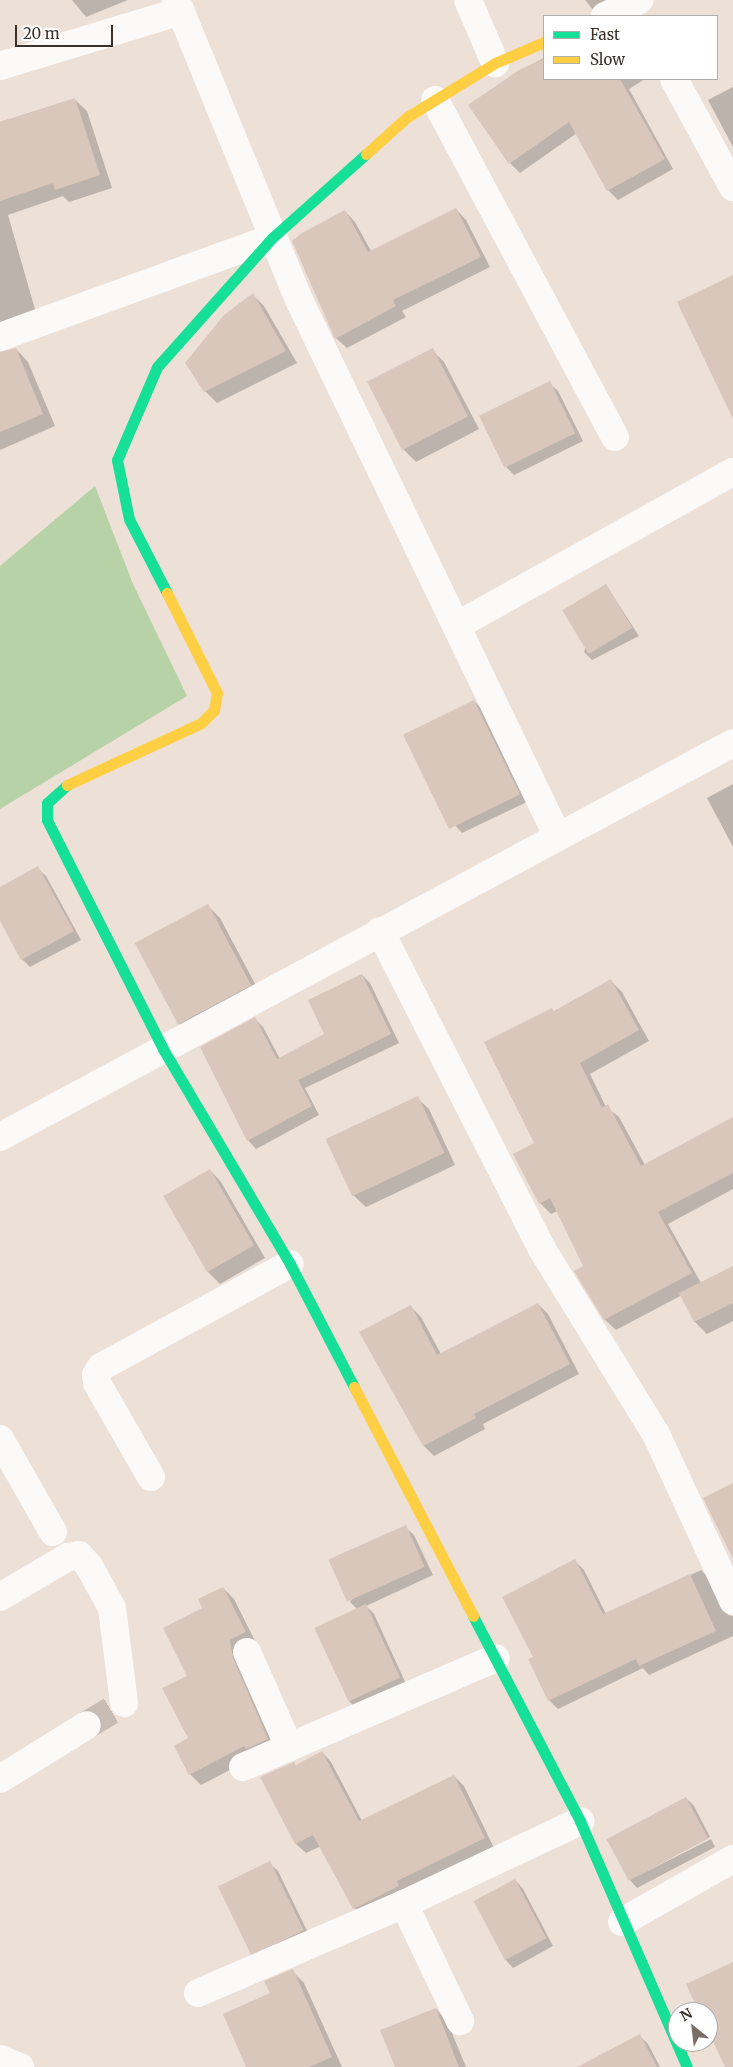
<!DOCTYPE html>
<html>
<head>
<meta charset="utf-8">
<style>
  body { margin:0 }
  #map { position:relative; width:733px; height:2067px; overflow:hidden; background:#ece0d7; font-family:Merriweather,serif }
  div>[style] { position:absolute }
  .green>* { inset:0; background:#b7d2a7 }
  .shadow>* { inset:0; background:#0003 }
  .building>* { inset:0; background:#d9c7bb; transform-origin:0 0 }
  .street-tunnel>* { height:28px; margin-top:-14px; transform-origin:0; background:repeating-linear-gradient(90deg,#c8bdb4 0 28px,transparent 0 42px) }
  .street>* { height:28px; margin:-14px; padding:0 14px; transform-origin:14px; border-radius:14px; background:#fcfaf9 }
  .fast>* { height:11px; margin:-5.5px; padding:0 5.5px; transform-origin:5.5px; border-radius:5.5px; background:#16e098 }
  .slow>* { height:11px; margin:-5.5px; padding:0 5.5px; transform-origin:5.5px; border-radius:5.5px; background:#ffcf43 }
  span { translate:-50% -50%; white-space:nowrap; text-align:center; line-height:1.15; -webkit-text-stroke:5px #fff; paint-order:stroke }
  .legend { position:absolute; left:543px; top:15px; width:175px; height:65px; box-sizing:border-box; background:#fff; border:1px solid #b0adaa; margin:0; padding:6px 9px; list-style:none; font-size:15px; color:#39312a }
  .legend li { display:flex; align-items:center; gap:10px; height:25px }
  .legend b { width:25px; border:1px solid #b0adaa }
  .north { position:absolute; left:668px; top:2002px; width:50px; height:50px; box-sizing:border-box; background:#fff; border:1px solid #b0adaa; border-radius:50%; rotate:331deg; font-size:14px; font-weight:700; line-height:20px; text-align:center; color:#39312a }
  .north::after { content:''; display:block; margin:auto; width:18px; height:22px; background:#786e67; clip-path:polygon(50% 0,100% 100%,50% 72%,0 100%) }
  .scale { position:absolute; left:15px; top:25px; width:98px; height:22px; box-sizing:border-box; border:2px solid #39312a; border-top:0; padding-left:6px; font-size:15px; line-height:18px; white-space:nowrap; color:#39312a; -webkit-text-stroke:4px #fff; paint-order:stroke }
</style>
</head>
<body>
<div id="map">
  <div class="green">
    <i style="clip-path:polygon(95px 486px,133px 584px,187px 696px,0 809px,0 566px)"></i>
  </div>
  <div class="shadow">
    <i style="clip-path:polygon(72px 0,128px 0,86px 17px)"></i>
    <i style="clip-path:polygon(585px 0,635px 0,598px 16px)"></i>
    <i style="clip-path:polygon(544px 58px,544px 79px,645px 79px,629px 89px,673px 169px,618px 200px,608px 190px,577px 133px,520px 173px,510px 163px,519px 71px)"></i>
    <i style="clip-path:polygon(733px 87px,733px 147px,708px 100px)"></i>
    <i style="clip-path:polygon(74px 99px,87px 111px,112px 188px,69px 202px,63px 196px,8px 215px,36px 313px,0 340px,0 122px)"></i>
    <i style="clip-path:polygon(456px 209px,466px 220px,490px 267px,402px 311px,406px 317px,347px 348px,336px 338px,345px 211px,355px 222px,371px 251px)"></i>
    <i style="clip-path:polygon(253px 295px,264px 306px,297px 363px,217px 403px,205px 391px)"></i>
    <i style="clip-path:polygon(16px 349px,28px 362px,55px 426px,0 450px,0 353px)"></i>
    <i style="clip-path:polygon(432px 350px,444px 362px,479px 429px,416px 462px,404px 450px,369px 382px)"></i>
    <i style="clip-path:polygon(549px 383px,558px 391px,583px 441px,514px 475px,506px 467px)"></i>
    <i style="clip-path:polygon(606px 585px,639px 636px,592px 660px,584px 652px)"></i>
    <i style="clip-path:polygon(474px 701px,482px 709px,527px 802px,462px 833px,454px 824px)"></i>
    <i style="clip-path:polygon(733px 784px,733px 847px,707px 798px)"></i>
    <i style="clip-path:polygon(37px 868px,46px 876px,81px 940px,30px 967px,22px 959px,0 919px,0 888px)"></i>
    <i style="clip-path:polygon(208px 906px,220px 918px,262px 997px,190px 1035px,178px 1023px)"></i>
    <i style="clip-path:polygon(362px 975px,370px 983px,399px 1043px,305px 1088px,319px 1115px,256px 1149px,248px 1140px,255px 1019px,263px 1027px,280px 1059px,326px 1034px)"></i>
    <i style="clip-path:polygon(611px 981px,622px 992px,649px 1041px,590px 1074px,606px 1107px,619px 1117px,645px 1165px,733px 1123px,733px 1189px,668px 1224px,701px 1283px,733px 1267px,733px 1321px,707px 1334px,695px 1322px,682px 1295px,616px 1330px,605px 1320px,576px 1271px,585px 1266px,558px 1211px,551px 1214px,540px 1203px,536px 1144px,555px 1012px)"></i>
    <i style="clip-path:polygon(417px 1098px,429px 1109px,455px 1165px,366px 1207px,354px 1196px,328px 1140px)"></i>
    <i style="clip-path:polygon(210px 1170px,221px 1182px,265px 1258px,220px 1284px,208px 1272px)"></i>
    <i style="clip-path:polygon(538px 1304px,548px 1314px,579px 1374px,483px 1424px,485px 1429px,434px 1456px,424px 1446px,411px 1307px,421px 1317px,441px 1354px)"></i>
    <i style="clip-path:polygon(405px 1527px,414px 1535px,433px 1575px,366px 1606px,374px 1614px,407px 1686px,357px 1709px,349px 1701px,358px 1610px,350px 1602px)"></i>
    <i style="clip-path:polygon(575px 1561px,584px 1570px,606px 1614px,701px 1570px,710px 1579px,728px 1615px,733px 1616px,733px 1636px,649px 1675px,643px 1668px,558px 1709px,549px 1700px,534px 1658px)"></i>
    <i style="clip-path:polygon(223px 1588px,234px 1599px,256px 1643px,278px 1750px,255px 1757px,201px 1785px,190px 1774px,176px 1746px,190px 1739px,189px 1676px)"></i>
    <i style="clip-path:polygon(322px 1752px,331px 1762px,362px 1821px,454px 1776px,464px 1786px,494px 1848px,364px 1918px,354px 1908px,321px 1846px,306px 1853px,296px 1844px,296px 1766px)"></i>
    <i style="clip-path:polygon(686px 1798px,694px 1806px,710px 1837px,630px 1880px,711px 1839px,715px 1847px,637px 1888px,629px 1879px,608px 1839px)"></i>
    <i style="clip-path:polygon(269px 1863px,278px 1871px,311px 1939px,260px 1961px,252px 1952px)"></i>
    <i style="clip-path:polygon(515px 1880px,523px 1889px,553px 1946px,513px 1968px,505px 1959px)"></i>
    <i style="clip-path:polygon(292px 1971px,304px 1983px,342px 2067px,248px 2067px,272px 1993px)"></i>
    <i style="clip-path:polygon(436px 2009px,447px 2021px,466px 2067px,396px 2067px)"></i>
    <i style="clip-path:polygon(640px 2036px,648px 2044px,660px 2067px,580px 2067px)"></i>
  </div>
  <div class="building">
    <i style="clip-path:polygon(544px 59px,544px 79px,620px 79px,665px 159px,607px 191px,569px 122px,509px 164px,468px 105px,519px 70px)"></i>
    <i style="clip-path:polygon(75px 98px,100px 175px,55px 190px,53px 183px,0 201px,0 122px)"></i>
    <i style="clip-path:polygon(456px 208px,481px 257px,393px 300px,396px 306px,335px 339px,292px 241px,302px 233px,345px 210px,368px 252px)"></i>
    <i style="clip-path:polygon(733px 275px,733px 419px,677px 302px)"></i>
    <i style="clip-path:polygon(253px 293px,286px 351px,204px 392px,185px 363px,224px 315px)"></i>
    <i style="clip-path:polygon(16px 348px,43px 414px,0 432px,0 352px)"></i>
    <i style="left:433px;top:348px;width:77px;height:74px;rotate:63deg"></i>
    <i style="left:550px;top:381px;width:58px;height:79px;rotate:64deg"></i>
    <i style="left:606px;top:584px;width:51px;height:51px;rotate:59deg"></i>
    <i style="left:474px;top:700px;width:105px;height:79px;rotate:64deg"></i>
    <i style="clip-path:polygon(38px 866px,74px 931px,21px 960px,0 921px,0 887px)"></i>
    <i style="left:208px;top:904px;width:92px;height:83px;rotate:62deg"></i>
    <i style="clip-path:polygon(362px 974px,391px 1034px,298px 1080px,312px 1106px,247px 1141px,200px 1047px,255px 1017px,277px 1059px,324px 1034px,308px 1000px)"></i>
    <i style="clip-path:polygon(611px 979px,639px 1030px,580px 1063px,602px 1108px,608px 1104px,641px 1166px,733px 1117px,733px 1173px,658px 1212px,692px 1273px,604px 1320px,574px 1271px,583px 1266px,550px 1198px,539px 1204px,513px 1154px,534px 1143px,484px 1042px,552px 1008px,554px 1011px)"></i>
    <i style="left:418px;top:1096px;width:63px;height:102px;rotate:65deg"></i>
    <i style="left:210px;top:1169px;width:88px;height:54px;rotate:60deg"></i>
    <i style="clip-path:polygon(733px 1266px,733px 1303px,694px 1322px,679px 1293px)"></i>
    <i style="clip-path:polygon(538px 1303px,570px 1364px,474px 1414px,476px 1418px,423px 1446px,359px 1332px,411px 1305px,437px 1355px)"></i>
    <i style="clip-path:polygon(733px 1483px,733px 1559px,703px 1498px)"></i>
    <i style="left:406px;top:1525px;width:46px;height:85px;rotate:66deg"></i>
    <i style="clip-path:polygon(575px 1559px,603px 1614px,690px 1574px,716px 1631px,639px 1666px,636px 1659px,548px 1701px,528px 1659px,533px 1657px,502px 1597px)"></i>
    <i style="clip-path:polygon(223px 1587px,246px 1632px,230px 1640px,233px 1658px,268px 1739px,246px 1749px,244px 1746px,189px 1775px,174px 1746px,188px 1738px,162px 1688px,187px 1676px,163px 1628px,202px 1608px,198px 1599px)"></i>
    <i style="left:366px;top:1604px;width:81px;height:57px;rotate:65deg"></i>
    <i style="clip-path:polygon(322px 1751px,359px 1821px,454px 1775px,485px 1838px,397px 1881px,399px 1886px,353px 1909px,313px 1835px,295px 1844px,260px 1777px,294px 1762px,296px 1765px)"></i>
    <i style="left:686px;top:1797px;width:47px;height:90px;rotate:62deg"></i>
    <i style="left:270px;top:1861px;width:77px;height:58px;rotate:64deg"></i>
    <i style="left:515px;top:1879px;width:67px;height:47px;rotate:62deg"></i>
    <i style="clip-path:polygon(733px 1962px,733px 2067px,725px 2067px,708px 2031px,708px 2012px,699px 2012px,686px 1984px)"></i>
    <i style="clip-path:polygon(293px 1969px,332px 2057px,309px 2067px,246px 2067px,223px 2014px,270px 1993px,264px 1981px)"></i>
    <i style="clip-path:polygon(436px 2008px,459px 2067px,395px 2067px,380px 2030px)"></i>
    <i style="clip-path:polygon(640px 2034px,657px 2067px,577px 2067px)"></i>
  </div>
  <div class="street-tunnel">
    <i style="left:87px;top:1725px;width:43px;rotate:-30.7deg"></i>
  </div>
  <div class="street">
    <i style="left:176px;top:0;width:326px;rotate:67.7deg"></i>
    <i style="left:300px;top:302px;width:592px;rotate:64.26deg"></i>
    <i style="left:468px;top:0;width:69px;rotate:66.8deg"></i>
    <i style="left:605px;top:16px;width:38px;rotate:-25deg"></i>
    <i style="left:0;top:66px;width:189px;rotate:-16.9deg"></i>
    <i style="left:674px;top:79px;width:123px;rotate:61.4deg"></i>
    <i style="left:435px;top:100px;width:382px;rotate:61.9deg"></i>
    <i style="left:0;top:337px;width:289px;rotate:-20deg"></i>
    <i style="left:456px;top:626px;width:317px;rotate:-29.1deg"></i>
    <i style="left:380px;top:931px;width:357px;rotate:63deg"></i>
    <i style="left:542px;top:1249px;width:217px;rotate:58.4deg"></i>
    <i style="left:656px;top:1434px;width:184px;rotate:65.2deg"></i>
    <i style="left:0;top:1137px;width:832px;rotate:-28.26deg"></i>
    <i style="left:0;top:1439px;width:107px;rotate:60.3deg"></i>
    <i style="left:151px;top:1477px;width:108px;rotate:-119.9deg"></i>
    <i style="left:97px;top:1383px;width:8px;rotate:-97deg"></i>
    <i style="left:96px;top:1375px;width:9px;rotate:-58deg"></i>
    <i style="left:101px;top:1367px;width:215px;rotate:-28.6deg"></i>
    <i style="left:0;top:1597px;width:79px;rotate:-30.5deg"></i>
    <i style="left:68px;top:1557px;width:11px;rotate:-10deg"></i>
    <i style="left:79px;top:1555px;width:15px;rotate:48deg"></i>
    <i style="left:89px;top:1566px;width:48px;rotate:61.3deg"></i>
    <i style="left:112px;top:1608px;width:96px;rotate:82.8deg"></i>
    <i style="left:247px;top:1652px;width:104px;rotate:66.1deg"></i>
    <i style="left:243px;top:1767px;width:275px;rotate:-23.3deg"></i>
    <i style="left:0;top:1779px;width:102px;rotate:-31.8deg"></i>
    <i style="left:404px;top:1904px;width:130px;rotate:64.4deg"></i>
    <i style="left:622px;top:1922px;width:128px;rotate:-29.6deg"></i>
    <i style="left:198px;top:1993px;width:224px;rotate:-23.4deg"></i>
    <i style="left:404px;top:1904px;width:195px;rotate:-25.2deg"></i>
    <i style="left:0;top:2059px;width:22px;rotate:22deg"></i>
  </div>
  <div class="fast">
    <i style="left:167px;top:593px;width:83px;rotate:-117.2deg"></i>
    <i style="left:129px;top:519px;width:60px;rotate:-101.5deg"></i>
    <i style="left:117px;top:460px;width:101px;rotate:-66.7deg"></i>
    <i style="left:157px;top:367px;width:173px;rotate:-48.3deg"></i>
    <i style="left:272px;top:238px;width:126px;rotate:-41.8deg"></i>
    <i style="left:67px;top:785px;width:27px;rotate:138deg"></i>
    <i style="left:47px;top:803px;width:17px;rotate:90deg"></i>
    <i style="left:47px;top:820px;width:257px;rotate:63.1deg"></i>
    <i style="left:163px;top:1049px;width:250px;rotate:59.4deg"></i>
    <i style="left:290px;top:1264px;width:139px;rotate:62.5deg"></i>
    <i style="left:473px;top:1616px;width:231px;rotate:62.4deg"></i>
    <i style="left:580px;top:1821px;width:268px;rotate:66.5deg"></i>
  </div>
  <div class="slow">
    <i style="left:366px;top:154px;width:55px;rotate:-42.1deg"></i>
    <i style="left:407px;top:117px;width:103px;rotate:-31.5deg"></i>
    <i style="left:495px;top:63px;width:53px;rotate:-23.2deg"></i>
    <i style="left:67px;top:785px;width:148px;rotate:-24.8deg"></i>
    <i style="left:201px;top:723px;width:18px;rotate:-45deg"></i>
    <i style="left:214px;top:710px;width:17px;rotate:-80deg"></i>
    <i style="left:217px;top:693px;width:112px;rotate:-116.6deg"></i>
    <i style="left:354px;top:1387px;width:258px;rotate:62.5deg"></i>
  </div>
  <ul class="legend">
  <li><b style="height:6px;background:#16e098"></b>Fast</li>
  <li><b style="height:6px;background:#ffcf43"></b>Slow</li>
  </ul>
  <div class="north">N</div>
  <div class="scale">20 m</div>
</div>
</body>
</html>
